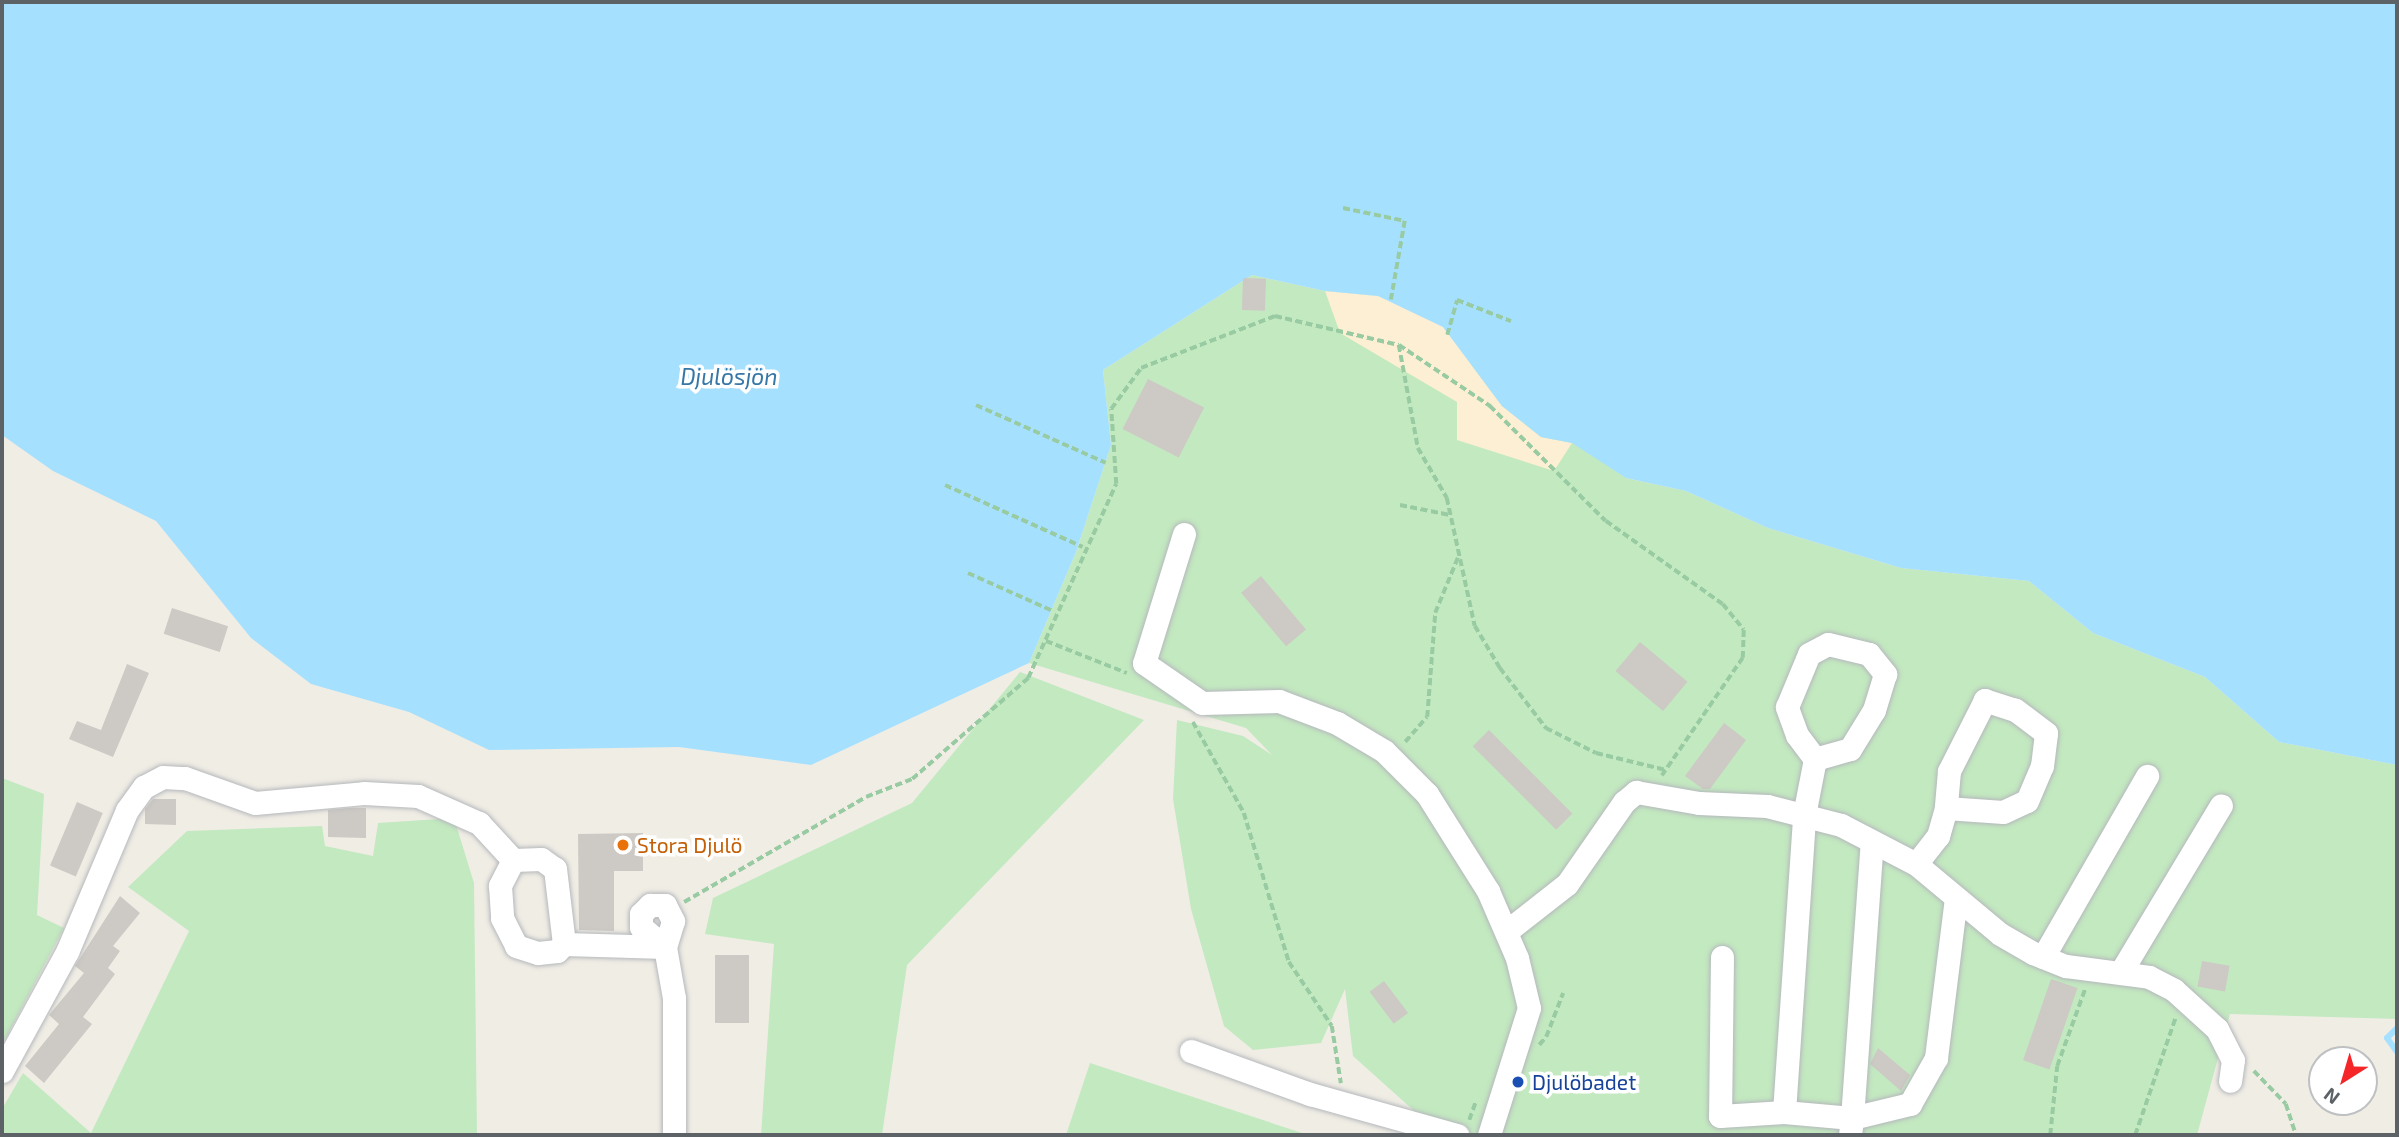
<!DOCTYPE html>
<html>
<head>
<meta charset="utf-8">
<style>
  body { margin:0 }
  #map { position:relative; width:2399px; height:1137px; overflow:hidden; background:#f0ede5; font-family:"Exo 2",sans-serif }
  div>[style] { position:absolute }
  .green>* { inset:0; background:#c3e9c0 }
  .sand>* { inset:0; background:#fdefd3 }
  .water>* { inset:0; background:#a6e0ff }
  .stream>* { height:6px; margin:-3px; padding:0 3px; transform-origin:3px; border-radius:3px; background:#a6e0ff }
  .building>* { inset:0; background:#cdc9c4; transform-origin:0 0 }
  .path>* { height:3.5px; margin-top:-1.75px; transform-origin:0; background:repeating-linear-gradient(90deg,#98cba2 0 7px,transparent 0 10.5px) }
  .roads { filter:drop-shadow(0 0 2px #b5b8bc) drop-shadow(0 0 2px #b5b8bc) }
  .minor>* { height:23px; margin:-11.5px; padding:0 11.5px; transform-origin:11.5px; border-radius:11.5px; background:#fff }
  .dots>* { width:19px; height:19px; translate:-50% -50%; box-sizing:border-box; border:4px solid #fff; border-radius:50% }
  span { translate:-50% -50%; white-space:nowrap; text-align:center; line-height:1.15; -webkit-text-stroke:7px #fff; paint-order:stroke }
  .food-label { font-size:21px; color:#c56008 }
  .left { translate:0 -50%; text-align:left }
  .transit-label { font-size:21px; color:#164399 }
  .water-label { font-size:23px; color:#3677a7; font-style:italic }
  .frame { position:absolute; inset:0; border:4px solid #5c6266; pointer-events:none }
  .north { position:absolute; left:2308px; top:1046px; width:70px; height:70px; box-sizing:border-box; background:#fff; border:2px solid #bec0c2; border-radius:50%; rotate:217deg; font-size:19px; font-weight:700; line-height:28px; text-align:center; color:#5c6266 }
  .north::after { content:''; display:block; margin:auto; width:24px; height:32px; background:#f52628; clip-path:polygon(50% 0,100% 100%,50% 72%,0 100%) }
</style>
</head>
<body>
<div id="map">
  <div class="green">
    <i style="clip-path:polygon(1252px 275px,1325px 291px,1378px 296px,1626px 478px,1686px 491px,1768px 528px,1901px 568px,2029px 581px,2093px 633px,2205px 677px,2279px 742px,2397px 765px,2397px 1019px,2230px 1014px,2197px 1135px,1441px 1135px,1353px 1056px,1345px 989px,1321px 1043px,1253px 1050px,1224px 1026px,1191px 909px,1173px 799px,1177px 720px,1243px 736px,1272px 755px,1246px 728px,1029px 663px,1076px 552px,1111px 445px,1103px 370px)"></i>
    <i style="clip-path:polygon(1020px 672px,1144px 720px,907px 965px,882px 1135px,761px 1135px,774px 944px,705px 934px,713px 898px,912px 803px)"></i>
    <i style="clip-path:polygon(2px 778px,44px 794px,37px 915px,64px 928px,2px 1045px)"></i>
    <i style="clip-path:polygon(454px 818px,474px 883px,477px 1135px,2px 1135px,2px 1109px,23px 1073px,91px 1133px,189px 931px,128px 887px,187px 831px,322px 826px,325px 846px,373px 856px,378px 823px)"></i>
    <i style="clip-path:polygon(1090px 1063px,1308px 1135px,1066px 1135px)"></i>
  </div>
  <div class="sand">
    <i style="clip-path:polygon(1325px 291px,1378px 296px,1443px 327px,1502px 406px,1541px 437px,1572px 443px,1554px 471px,1457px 440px,1457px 402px,1340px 333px)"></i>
  </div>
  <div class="water">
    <i style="clip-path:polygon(2px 2px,2397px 2px,2397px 765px,2279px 742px,2205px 677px,2093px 633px,2029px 581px,1901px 568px,1768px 528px,1686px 491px,1626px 478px,1572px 443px,1541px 437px,1502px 406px,1443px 327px,1378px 296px,1325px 291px,1252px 275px,1103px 370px,1111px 445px,1076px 552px,1029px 663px,811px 765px,679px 747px,489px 750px,409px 712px,311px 684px,251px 638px,156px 521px,53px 471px,2px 435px)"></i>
  </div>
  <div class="stream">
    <i style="left:2397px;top:1028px;width:14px;rotate:135deg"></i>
    <i style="left:2387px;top:1038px;width:17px;rotate:54deg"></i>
  </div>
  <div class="building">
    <i style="left:1243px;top:278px;width:23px;height:32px;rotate:2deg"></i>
    <i style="left:1148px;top:379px;width:63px;height:56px;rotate:27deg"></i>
    <i style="left:1261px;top:576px;width:70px;height:26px;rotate:50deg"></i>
    <i style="left:172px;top:608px;width:59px;height:27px;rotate:18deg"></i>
    <i style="left:1640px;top:642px;width:62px;height:38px;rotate:40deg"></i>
    <i style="clip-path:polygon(127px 664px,149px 673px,113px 757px,69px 739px,77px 721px,101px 730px)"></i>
    <i style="clip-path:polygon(1724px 723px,1746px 740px,1710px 789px,1703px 789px,1685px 776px)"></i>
    <i style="left:1489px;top:730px;width:118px;height:23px;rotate:45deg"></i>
    <i style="clip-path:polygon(153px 799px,176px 799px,176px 825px,145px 824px,145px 809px)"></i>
    <i style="left:77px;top:802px;width:28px;height:69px;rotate:23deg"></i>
    <i style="clip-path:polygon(349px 808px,366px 808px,366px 838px,328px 837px,328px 810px)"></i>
    <i style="clip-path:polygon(643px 833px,643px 871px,614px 871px,614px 931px,579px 930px,578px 834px)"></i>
    <i style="clip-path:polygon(120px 896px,140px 913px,113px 946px,120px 951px,108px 968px,115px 974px,83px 1017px,92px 1024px,44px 1083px,25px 1066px,59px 1024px,49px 1015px,84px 973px,75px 966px)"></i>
    <i style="left:715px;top:955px;width:34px;height:68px"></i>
    <i style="left:2202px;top:961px;width:28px;height:26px;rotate:10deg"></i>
    <i style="left:2051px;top:979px;width:28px;height:86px;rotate:19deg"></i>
    <i style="left:1384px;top:981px;width:40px;height:18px;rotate:53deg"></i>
    <i style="clip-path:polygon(1878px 1048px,1910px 1075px,1901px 1091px,1870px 1064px)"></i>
  </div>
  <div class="path">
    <i style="left:1343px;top:208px;width:63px;rotate:11.8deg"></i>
    <i style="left:1405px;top:221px;width:80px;rotate:100deg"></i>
    <i style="left:1447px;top:335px;width:36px;rotate:-74deg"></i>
    <i style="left:1457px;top:300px;width:58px;rotate:21.3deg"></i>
    <i style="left:1399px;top:345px;width:105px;rotate:79.5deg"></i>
    <i style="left:1418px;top:448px;width:58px;rotate:59.9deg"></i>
    <i style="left:1447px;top:498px;width:131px;rotate:77.7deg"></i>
    <i style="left:1475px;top:626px;width:49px;rotate:59.2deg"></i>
    <i style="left:1500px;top:668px;width:76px;rotate:52.5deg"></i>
    <i style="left:1546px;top:728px;width:56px;rotate:26.6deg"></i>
    <i style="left:1596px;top:753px;width:72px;rotate:13.7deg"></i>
    <i style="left:976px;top:405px;width:142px;rotate:24deg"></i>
    <i style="left:945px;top:485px;width:151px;rotate:24.2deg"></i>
    <i style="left:1400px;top:505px;width:51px;rotate:11.3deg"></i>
    <i style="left:968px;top:573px;width:93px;rotate:24.1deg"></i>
    <i style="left:1046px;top:641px;width:87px;rotate:21.6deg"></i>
    <i style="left:1193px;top:722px;width:104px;rotate:60.7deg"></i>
    <i style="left:1244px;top:813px;width:156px;rotate:73.2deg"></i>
    <i style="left:1289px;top:962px;width:77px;rotate:56.1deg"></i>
    <i style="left:1332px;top:1026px;width:58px;rotate:81deg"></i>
    <i style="left:1405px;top:742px;width:33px;rotate:-49deg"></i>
    <i style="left:1427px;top:717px;width:104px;rotate:-85.6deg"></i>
    <i style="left:1435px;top:613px;width:61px;rotate:-67.7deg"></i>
    <i style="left:684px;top:902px;width:210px;rotate:-30deg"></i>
    <i style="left:866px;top:797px;width:49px;rotate:-21.4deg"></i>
    <i style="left:912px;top:779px;width:154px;rotate:-41deg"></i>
    <i style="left:1028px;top:678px;width:213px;rotate:-65.6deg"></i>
    <i style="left:1116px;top:484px;width:75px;rotate:-93.8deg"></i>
    <i style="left:1111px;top:409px;width:51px;rotate:-53.8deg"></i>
    <i style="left:1141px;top:368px;width:144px;rotate:-21.2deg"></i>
    <i style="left:1275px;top:316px;width:127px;rotate:13.2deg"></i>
    <i style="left:1399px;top:345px;width:110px;rotate:33.8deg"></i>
    <i style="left:1490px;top:406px;width:163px;rotate:44.8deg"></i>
    <i style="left:1606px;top:521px;width:143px;rotate:35.4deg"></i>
    <i style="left:1723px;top:604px;width:33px;rotate:51deg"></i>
    <i style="left:1744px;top:630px;width:28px;rotate:92deg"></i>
    <i style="left:1743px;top:658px;width:143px;rotate:124.5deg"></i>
    <i style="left:1539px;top:1045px;width:11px;rotate:-49deg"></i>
    <i style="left:1546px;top:1037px;width:47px;rotate:-68.9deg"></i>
    <i style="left:2254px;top:1071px;width:46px;rotate:45.9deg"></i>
    <i style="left:2286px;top:1104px;width:33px;rotate:72deg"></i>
    <i style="left:1469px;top:1120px;width:20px;rotate:-70deg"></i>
    <i style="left:2050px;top:1135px;width:69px;rotate:-84.2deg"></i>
    <i style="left:2057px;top:1066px;width:82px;rotate:-70deg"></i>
    <i style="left:2135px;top:1135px;width:123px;rotate:-71deg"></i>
  </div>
  <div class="roads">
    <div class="minor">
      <i style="left:1184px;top:534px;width:135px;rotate:107.2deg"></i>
      <i style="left:1144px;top:663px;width:70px;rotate:34.6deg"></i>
      <i style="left:1202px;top:703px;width:77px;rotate:-1.5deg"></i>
      <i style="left:1279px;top:701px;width:62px;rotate:20.8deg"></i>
      <i style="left:1337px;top:723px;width:55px;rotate:30.8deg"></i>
      <i style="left:1384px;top:751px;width:61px;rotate:45deg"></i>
      <i style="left:1427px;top:794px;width:115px;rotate:57.8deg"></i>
      <i style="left:1488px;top:891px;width:73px;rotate:66.6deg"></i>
      <i style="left:1517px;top:958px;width:51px;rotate:76.5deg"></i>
      <i style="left:1529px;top:1008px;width:133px;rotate:107.5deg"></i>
      <i style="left:1916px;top:864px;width:36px;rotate:-52deg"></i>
      <i style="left:1938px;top:836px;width:29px;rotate:-74deg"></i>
      <i style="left:1946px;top:808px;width:57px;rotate:4deg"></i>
      <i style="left:2003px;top:812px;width:26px;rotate:-25deg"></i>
      <i style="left:2027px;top:801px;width:38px;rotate:-67deg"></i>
      <i style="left:2042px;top:766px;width:33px;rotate:-83deg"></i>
      <i style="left:2046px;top:733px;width:39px;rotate:-143deg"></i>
      <i style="left:2015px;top:710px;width:32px;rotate:-162deg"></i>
      <i style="left:1985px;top:700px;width:80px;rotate:116.9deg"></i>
      <i style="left:1949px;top:771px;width:37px;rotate:95deg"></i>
      <i style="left:1507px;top:931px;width:76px;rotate:-38.1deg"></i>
      <i style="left:1567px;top:884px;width:100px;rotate:-55.2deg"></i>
      <i style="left:1624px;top:802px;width:16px;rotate:-40deg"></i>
      <i style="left:1636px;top:792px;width:64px;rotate:9.9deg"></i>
      <i style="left:1699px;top:803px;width:68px;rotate:2.5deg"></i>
      <i style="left:1767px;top:806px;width:76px;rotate:14.4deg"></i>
      <i style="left:1841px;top:825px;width:85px;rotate:27.5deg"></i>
      <i style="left:1916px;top:864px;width:109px;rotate:39.8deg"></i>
      <i style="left:2000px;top:934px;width:38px;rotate:30deg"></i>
      <i style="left:2033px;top:953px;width:35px;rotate:22deg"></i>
      <i style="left:2066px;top:966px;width:84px;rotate:7.5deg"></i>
      <i style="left:2149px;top:977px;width:28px;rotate:27deg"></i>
      <i style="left:2174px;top:990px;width:58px;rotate:42.2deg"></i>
      <i style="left:2217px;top:1029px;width:35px;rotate:63deg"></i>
      <i style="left:2233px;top:1060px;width:21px;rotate:98deg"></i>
      <i style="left:564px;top:944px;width:76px;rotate:-96.8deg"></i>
      <i style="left:555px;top:869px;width:17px;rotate:-144deg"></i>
      <i style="left:541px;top:859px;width:28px;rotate:178deg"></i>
      <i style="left:513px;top:860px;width:29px;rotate:117deg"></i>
      <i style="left:500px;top:886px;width:32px;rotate:86deg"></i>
      <i style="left:502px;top:918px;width:31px;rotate:63deg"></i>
      <i style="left:516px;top:946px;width:23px;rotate:18deg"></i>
      <i style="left:538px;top:953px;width:19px;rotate:-6deg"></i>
      <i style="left:557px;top:951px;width:10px;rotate:-45deg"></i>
      <i style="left:564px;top:944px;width:101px;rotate:1.7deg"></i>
      <i style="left:665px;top:947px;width:31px;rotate:-140deg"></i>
      <i style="left:641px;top:927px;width:13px;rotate:-90deg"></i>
      <i style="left:641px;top:914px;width:13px;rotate:-45deg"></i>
      <i style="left:650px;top:905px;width:15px"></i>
      <i style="left:665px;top:905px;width:18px;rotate:63deg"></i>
      <i style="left:673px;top:921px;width:27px;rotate:107deg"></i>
      <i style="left:665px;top:947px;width:52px;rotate:80deg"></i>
      <i style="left:674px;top:998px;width:137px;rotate:90deg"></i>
      <i style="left:1722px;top:957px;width:159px;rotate:90.7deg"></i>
      <i style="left:1720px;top:1116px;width:64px;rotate:-3.6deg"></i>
      <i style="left:1784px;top:1112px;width:298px;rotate:-86.1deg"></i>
      <i style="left:1804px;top:815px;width:57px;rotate:-78.9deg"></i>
      <i style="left:1815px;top:759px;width:30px;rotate:-127deg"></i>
      <i style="left:1797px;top:735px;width:30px;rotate:-110deg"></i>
      <i style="left:1787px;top:707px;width:57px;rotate:-67.5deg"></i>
      <i style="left:1809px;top:654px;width:21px;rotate:-28deg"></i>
      <i style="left:1828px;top:644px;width:42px;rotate:13.7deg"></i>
      <i style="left:1869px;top:654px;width:26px;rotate:51deg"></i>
      <i style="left:1885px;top:674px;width:38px;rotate:107deg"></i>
      <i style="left:1874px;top:710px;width:46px;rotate:121.6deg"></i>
      <i style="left:1850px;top:749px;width:36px;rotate:164deg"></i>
      <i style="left:2043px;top:957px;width:209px;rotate:-60.1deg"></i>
      <i style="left:2122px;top:970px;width:192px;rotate:-59deg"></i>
      <i style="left:1191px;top:1051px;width:127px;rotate:19.9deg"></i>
      <i style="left:1310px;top:1094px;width:153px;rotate:15.6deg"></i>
      <i style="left:2px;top:1071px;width:136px;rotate:-61.4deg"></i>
      <i style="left:67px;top:952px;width:154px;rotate:-67.1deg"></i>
      <i style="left:127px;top:810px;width:29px;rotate:-54deg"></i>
      <i style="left:144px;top:787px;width:21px;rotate:-28deg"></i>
      <i style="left:163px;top:777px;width:22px;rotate:3deg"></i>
      <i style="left:185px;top:778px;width:74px;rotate:19.7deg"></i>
      <i style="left:255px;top:803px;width:109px;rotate:-5.2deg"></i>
      <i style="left:364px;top:793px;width:54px;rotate:3.2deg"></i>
      <i style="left:418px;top:796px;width:67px;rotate:23.9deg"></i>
      <i style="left:479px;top:823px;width:50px;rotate:47.4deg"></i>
      <i style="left:1784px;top:1112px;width:68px;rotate:5deg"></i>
      <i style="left:1852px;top:1118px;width:277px;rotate:-85.9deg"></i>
      <i style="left:1850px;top:1135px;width:17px;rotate:-83deg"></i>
      <i style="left:1852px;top:1118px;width:60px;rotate:-13.6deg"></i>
      <i style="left:1910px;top:1104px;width:53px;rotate:-60.5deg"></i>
      <i style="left:1936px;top:1058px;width:161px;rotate:-82.9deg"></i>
    </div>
  </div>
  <div class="dots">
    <i style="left:623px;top:845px;background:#e8710a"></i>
    <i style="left:1518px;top:1082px;background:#1a4fb4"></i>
  </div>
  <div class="food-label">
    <span class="left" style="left:637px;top:845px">Stora Djulö</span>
  </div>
  <div class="transit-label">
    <span class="left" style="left:1532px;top:1082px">Djulöbadet</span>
  </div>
  <div class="water-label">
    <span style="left:729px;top:376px">Djulösjön</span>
  </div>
  <div class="frame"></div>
  <div class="north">N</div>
</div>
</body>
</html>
